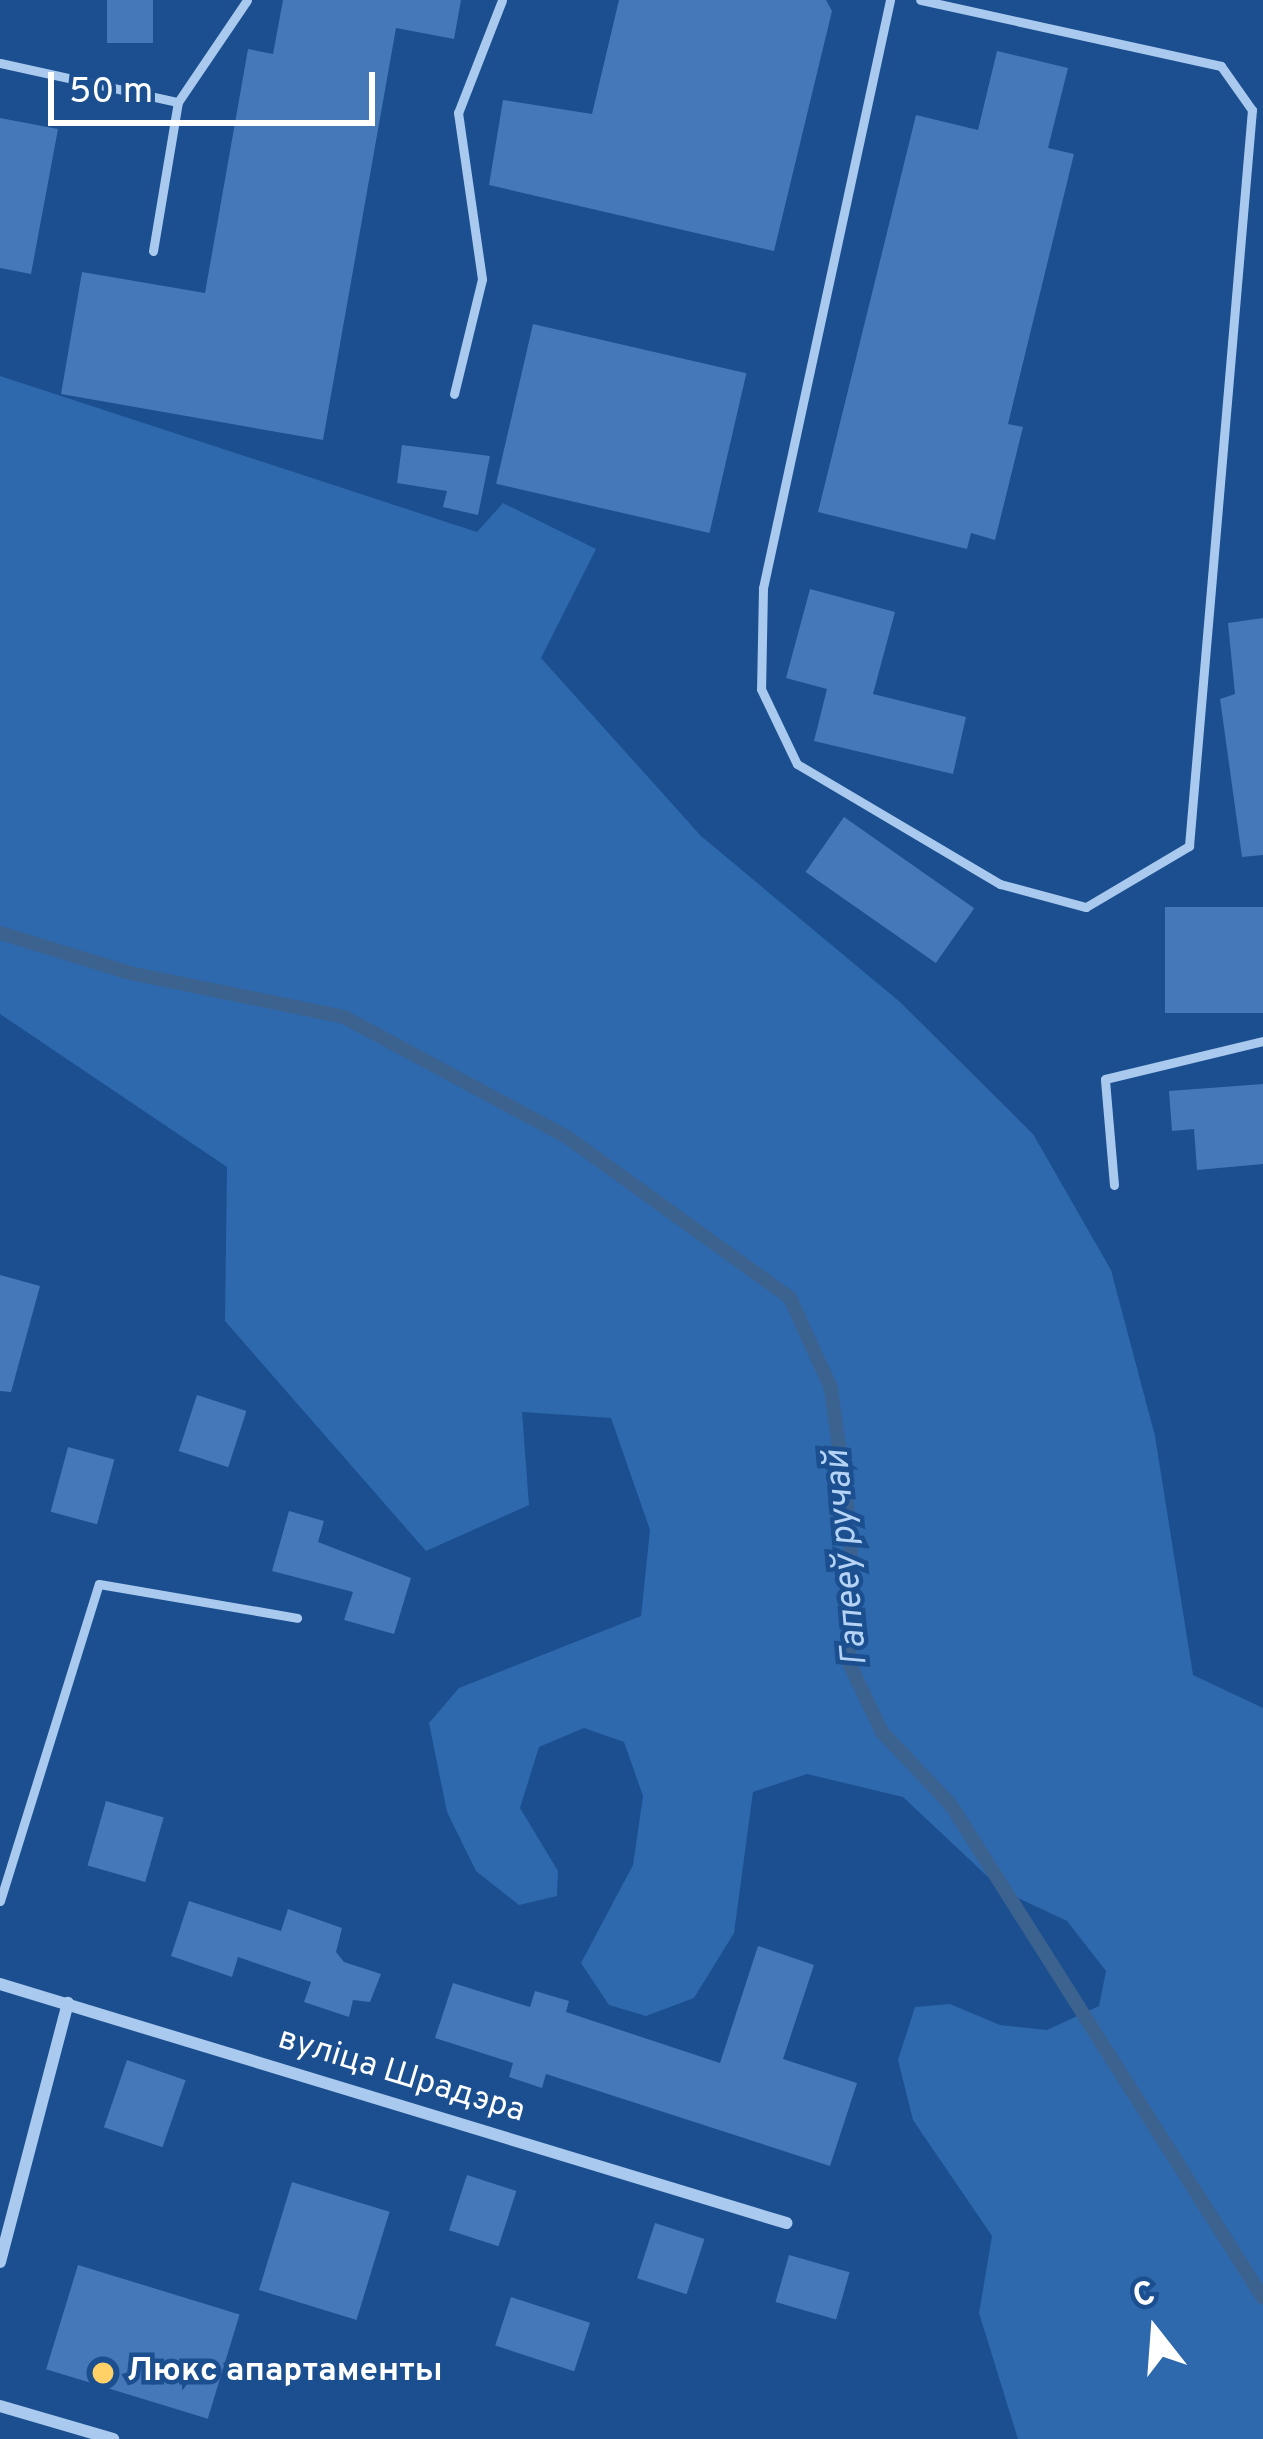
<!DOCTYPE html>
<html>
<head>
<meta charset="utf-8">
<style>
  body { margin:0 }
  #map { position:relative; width:1263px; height:2439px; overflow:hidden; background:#1b4f8f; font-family:Overpass,sans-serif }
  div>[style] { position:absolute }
  .green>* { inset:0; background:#2e69ad }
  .stream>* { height:14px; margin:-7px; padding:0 7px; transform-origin:7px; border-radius:7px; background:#3c6290 }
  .building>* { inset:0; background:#4478b7; transform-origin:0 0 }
  .service>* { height:9px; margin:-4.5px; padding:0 4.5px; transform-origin:4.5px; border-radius:4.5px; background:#a9c9ee }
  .minor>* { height:12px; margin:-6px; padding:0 6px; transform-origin:6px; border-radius:6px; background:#a9c9ee }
  .dots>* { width:33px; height:33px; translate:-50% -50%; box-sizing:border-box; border:6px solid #1b4f8f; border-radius:50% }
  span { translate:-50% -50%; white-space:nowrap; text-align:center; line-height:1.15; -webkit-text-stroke:9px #1b4f8f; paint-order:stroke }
  .street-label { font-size:33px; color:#fff }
  .poi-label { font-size:33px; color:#fff; font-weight:700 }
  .left { translate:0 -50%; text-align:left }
  .water-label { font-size:36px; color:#b5d3f5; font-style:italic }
  .north { position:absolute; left:1095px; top:2271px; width:120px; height:120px; -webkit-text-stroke:9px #1b4f8f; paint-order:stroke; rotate:343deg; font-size:33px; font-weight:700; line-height:48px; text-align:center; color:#fff }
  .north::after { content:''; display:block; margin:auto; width:42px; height:54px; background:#fff; clip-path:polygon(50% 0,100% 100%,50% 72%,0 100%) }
  .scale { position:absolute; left:48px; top:72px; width:327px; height:54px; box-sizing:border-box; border:6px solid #fff; border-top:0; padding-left:15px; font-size:36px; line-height:42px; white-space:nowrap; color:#fff; -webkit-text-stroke:9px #1b4f8f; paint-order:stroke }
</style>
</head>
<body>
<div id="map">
  <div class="green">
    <i style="clip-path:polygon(0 376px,477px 532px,503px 503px,596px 549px,541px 658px,701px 836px,900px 1002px,1033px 1134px,1111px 1270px,1155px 1436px,1193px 1675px,1263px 1708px,1263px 2439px,1018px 2439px,979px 2313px,992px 2236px,913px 2120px,898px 2060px,915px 2007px,950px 2004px,1000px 2025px,1047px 2030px,1099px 2006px,1106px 1971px,1067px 1921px,1003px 1891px,903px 1797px,807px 1774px,753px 1792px,734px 1933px,694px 1998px,646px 2016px,609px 2005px,581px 1963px,633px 1865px,643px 1796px,624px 1742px,584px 1728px,539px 1747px,520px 1808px,558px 1871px,557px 1896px,519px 1905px,476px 1871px,447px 1812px,429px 1723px,459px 1688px,641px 1616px,650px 1530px,611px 1418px,522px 1412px,529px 1505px,426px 1551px,225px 1321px,227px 1167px,0 1014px)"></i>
  </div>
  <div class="stream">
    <i style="left:0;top:933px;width:136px;rotate:17.1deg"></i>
    <i style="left:130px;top:973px;width:218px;rotate:11.6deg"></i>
    <i style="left:344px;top:1017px;width:253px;rotate:28.3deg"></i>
    <i style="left:567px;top:1137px;width:275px;rotate:35.8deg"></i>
    <i style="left:790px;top:1298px;width:99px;rotate:65.5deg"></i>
    <i style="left:831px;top:1388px;width:149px;rotate:82.3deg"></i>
    <i style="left:851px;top:1536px;width:127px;rotate:90.9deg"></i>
    <i style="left:849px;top:1663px;width:76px;rotate:64.4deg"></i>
    <i style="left:882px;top:1732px;width:100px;rotate:46.6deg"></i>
    <i style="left:951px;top:1805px;width:583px;rotate:57.67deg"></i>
  </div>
  <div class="building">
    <i style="left:107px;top:0;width:46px;height:43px"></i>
    <i style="clip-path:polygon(283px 0,461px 0,454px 39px,396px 28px,323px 440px,61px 394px,82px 272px,205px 293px,248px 49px,273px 54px)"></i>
    <i style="clip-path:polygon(619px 0,826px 0,832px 11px,774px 251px,489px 185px,503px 100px,592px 114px)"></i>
    <i style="clip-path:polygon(997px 51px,1068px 68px,1048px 148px,1074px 154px,1008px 424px,1023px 427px,995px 540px,971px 533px,967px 549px,818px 512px,916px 115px,978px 130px)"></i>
    <i style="clip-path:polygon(0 118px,58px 129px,31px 274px,0 268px)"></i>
    <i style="left:533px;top:324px;width:219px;height:164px;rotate:13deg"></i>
    <i style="clip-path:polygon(402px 445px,490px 456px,478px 515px,443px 507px,447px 491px,397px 483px)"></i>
    <i style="clip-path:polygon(810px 589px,895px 612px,873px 694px,966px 717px,953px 774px,814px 741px,827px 689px,786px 678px)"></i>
    <i style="clip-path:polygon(1263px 618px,1263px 855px,1242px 857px,1220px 699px,1235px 694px,1228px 623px)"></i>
    <i style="left:844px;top:817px;width:159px;height:67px;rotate:35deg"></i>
    <i style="left:1263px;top:907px;width:106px;height:98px;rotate:90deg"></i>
    <i style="clip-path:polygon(1263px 1084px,1263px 1164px,1197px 1170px,1194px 1129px,1172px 1131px,1169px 1091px)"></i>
    <i style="clip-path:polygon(0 1275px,40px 1286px,11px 1392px,0 1391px)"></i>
    <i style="left:197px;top:1395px;width:52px;height:59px;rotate:18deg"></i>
    <i style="left:68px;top:1447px;width:48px;height:67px;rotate:15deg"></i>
    <i style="clip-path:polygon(289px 1511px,324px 1521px,318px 1542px,411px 1578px,394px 1634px,344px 1620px,353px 1592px,272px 1571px)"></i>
    <i style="left:106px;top:1801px;width:60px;height:67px;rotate:16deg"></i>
    <i style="clip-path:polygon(189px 1901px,281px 1931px,288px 1909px,342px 1928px,336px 1952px,344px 1962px,381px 1974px,370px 2002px,353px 2000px,349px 2017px,304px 2002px,311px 1982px,238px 1957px,232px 1977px,171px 1956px)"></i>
    <i style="clip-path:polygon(758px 1946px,814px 1965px,783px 2059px,857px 2083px,830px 2166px,546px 2074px,542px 2088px,509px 2077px,513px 2063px,435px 2038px,453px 1983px,530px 2007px,535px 1991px,569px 2001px,566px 2012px,720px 2063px)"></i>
    <i style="left:127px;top:2060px;width:62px;height:71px;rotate:19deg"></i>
    <i style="left:467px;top:2175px;width:52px;height:58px;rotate:18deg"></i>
    <i style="left:292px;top:2182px;width:102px;height:113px;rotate:17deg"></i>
    <i style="left:655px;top:2223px;width:52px;height:58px;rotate:18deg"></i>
    <i style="left:789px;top:2255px;width:63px;height:49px;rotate:16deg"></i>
    <i style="left:78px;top:2265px;width:169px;height:109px;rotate:17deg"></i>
    <i style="left:511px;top:2297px;width:83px;height:51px;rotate:18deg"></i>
  </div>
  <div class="service">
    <i style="left:890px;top:0;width:602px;rotate:102.19deg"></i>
    <i style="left:763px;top:588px;width:101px;rotate:91.1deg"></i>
    <i style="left:761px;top:689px;width:83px;rotate:64.4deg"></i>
    <i style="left:797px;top:764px;width:236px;rotate:30.6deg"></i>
    <i style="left:1000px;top:884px;width:89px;rotate:15deg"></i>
    <i style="left:1086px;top:907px;width:120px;rotate:-30.6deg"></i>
    <i style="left:1189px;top:846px;width:739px;rotate:-85.11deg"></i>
    <i style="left:1252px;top:110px;width:54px;rotate:-125.2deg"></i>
    <i style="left:1221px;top:66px;width:308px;rotate:-167.6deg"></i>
    <i style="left:0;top:63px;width:182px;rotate:12.4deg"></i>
    <i style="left:178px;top:102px;width:123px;rotate:-55.9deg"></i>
    <i style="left:153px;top:251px;width:151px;rotate:-80.5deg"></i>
    <i style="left:454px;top:394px;width:118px;rotate:-76.3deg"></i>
    <i style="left:482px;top:279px;width:168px;rotate:-98.2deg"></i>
    <i style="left:458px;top:113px;width:121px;rotate:-68.7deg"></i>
    <i style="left:1114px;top:1185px;width:106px;rotate:-94.9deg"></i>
    <i style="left:1105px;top:1079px;width:163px;rotate:-13.5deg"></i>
    <i style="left:0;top:1901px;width:332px;rotate:-72.7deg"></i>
    <i style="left:99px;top:1584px;width:201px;rotate:9.7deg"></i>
  </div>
  <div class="minor">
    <i style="left:0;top:1984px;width:822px;rotate:16.91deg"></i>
    <i style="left:0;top:2262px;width:268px;rotate:-75.3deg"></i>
    <i style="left:0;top:2406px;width:118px;rotate:16.3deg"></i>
  </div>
  <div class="dots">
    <i style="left:103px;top:2373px;background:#ffd166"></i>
  </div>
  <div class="street-label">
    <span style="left:401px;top:2077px;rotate:17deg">вуліца Шрадэра</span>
  </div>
  <div class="poi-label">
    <span class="left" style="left:127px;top:2373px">Люкс апартаменты</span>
  </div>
  <div class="water-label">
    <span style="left:848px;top:1558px;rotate:-95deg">Гапееў ручай</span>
  </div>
  <div class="north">С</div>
  <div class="scale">50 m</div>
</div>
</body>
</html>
